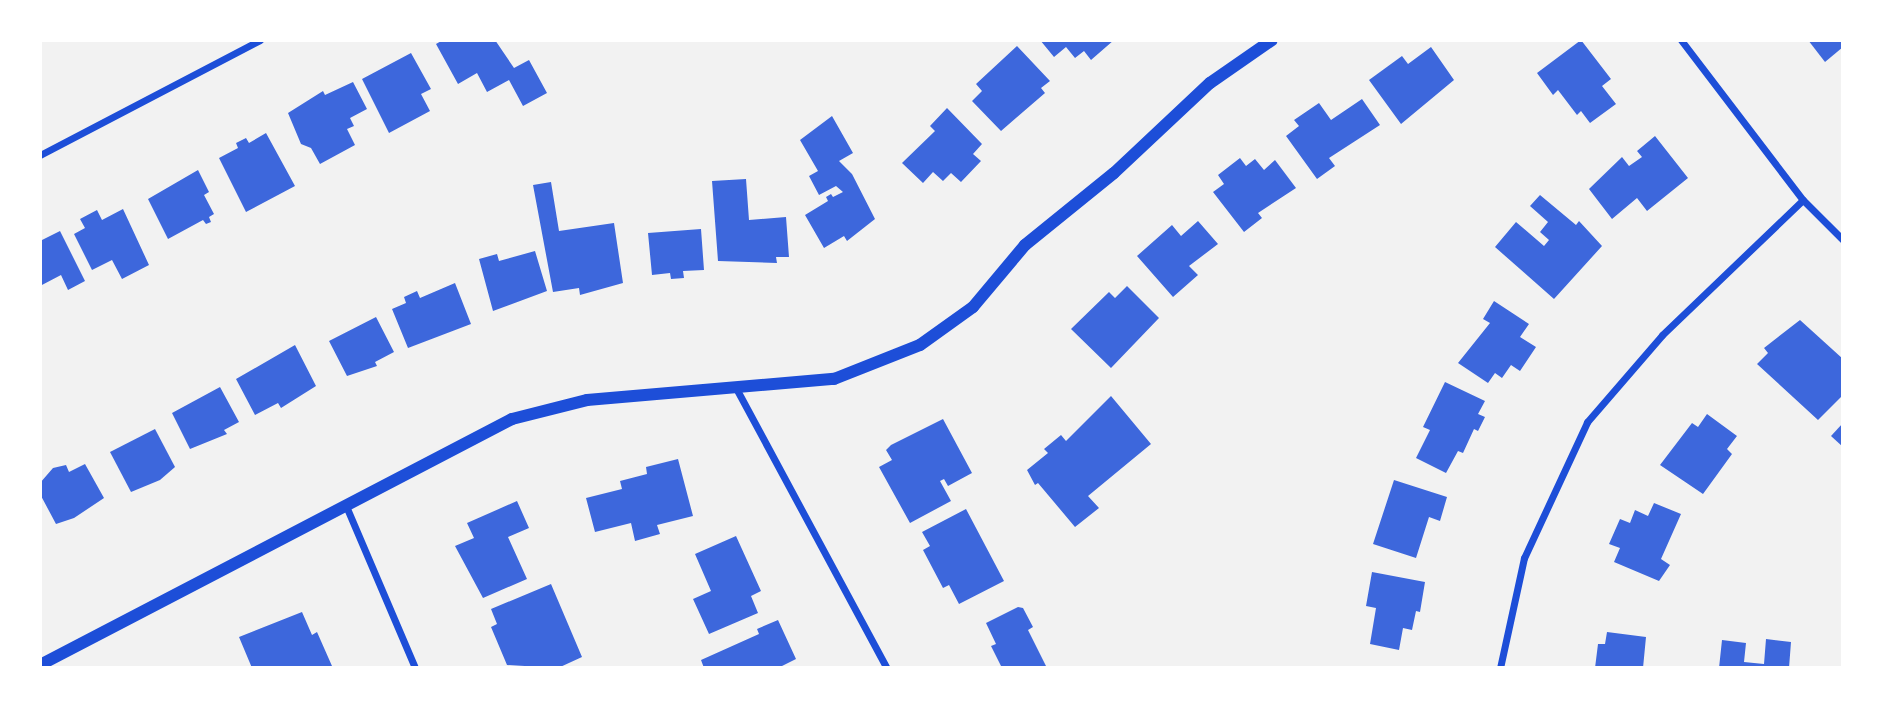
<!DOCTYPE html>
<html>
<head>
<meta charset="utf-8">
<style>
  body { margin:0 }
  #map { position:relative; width:1883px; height:708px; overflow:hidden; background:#f2f2f2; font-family:"Crimson Pro",serif }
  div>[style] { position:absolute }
  .building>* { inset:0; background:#3d67dc }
  .minor>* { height:7px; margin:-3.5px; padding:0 3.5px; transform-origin:3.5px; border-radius:3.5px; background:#1d4ed8 }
  .tertiary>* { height:12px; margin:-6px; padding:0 6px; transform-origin:6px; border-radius:6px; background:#1d4ed8 }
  span { translate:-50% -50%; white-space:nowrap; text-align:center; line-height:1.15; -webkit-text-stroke:7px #fff; paint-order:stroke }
  .frame { position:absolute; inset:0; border:42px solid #fff; pointer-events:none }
</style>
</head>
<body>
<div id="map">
  <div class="building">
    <i style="clip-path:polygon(443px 40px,495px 40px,514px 68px,529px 60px,547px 93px,523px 106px,509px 80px,487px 92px,477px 73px,458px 84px,436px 44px)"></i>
    <i style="clip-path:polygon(1040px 40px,1114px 40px,1091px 60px,1084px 51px,1075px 58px,1066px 47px,1054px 57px)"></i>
    <i style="clip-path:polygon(1581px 40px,1611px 79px,1602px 86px,1616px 104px,1590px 123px,1581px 111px,1577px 115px,1558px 90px,1553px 95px,1537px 73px)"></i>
    <i style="clip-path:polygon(1808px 40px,1843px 40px,1843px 47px,1825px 62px)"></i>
    <i style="clip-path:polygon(1017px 46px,1050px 81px,1041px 88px,1045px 93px,1001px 131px,972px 101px,982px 91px,976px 84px)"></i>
    <i style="clip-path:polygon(1431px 47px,1454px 80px,1401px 124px,1369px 80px,1402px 56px,1408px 64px)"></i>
    <i style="clip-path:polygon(411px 53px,431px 89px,421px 94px,430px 111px,389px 133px,362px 79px)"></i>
    <i style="clip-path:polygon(353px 82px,367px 109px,350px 118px,354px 126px,347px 129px,355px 145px,320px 164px,311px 148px,301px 144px,288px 113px,323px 91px,325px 95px)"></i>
    <i style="clip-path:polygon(1362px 99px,1380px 125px,1329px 158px,1335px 166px,1317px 179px,1286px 136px,1299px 126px,1294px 120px,1319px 103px,1331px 120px)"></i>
    <i style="clip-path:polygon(947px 108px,982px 144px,973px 154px,981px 161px,961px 182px,951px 173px,943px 181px,933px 172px,923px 183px,902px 163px,935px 131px,930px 126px)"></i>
    <i style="clip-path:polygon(832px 116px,853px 153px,839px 161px,852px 174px,875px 219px,847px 241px,844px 236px,824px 248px,805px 215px,828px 201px,826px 197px,831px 194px,833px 197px,843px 192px,836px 186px,819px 195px,809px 176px,818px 171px,800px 140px)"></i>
    <i style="clip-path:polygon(266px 133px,295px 186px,246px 212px,219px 158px,238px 148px,236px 143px,246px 138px,249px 143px)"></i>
    <i style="clip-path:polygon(1655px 136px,1688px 178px,1647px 211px,1637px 198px,1612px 219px,1589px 189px,1622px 157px,1629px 166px,1642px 157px,1637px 151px)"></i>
    <i style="clip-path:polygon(1240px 158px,1246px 166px,1255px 159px,1264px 170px,1275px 160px,1296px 188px,1258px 213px,1262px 218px,1244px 232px,1213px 192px,1224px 184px,1218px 175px)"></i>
    <i style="clip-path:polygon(198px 170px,209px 192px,204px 195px,214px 214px,209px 217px,211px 222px,206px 224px,203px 220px,168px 239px,148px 199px)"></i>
    <i style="clip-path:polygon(746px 179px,749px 220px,786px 217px,789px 257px,776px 257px,777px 263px,718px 261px,712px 181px)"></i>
    <i style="clip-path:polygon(551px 182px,559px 231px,614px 223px,623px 283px,580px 295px,579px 288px,553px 292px,533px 185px)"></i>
    <i style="clip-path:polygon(1540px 195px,1576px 225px,1579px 221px,1602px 246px,1554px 299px,1495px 247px,1516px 222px,1544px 246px,1549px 240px,1540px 232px,1548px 222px,1530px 206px)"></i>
    <i style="clip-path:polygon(123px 209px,149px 265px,122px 279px,112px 260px,92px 270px,74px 234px,85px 228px,80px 219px,97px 210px,102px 220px)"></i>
    <i style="clip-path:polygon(1198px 221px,1218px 244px,1189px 266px,1198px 275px,1173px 297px,1137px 256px,1172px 225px,1181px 236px)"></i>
    <i style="clip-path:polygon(701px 229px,704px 270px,683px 271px,684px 278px,671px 279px,670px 273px,652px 275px,648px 233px)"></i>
    <i style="clip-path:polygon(60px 231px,85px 281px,68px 290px,61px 275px,40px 286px,40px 241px)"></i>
    <i style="clip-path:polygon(535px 251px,547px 291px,493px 311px,479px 259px,497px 254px,499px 261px)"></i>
    <i style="clip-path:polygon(455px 283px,471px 324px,408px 348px,392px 309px,406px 303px,404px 297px,417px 291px,420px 298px)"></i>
    <i style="clip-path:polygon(1127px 286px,1159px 318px,1111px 368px,1071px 329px,1109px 292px,1115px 298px)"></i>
    <i style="clip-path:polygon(1494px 301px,1529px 324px,1520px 337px,1536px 347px,1520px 371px,1511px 365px,1502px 378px,1495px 373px,1488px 383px,1458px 363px,1490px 323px,1483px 319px)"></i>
    <i style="clip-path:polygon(376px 317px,394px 352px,375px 362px,377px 366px,347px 376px,329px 341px)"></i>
    <i style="clip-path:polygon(1800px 320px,1843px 359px,1843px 395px,1818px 420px,1757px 364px,1768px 353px,1764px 348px)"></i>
    <i style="clip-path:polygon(295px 345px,316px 386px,281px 408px,278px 403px,255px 415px,236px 379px)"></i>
    <i style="clip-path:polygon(1445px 382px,1485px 401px,1478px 414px,1485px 417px,1478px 431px,1474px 429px,1463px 453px,1458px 451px,1446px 473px,1416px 458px,1430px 430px,1423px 427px)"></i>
    <i style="clip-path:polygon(220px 387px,239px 422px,224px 430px,227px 434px,190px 449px,172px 413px)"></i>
    <i style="clip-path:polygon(1111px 396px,1151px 444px,1088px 496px,1099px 508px,1075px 527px,1038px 483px,1035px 485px,1027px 470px,1048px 453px,1044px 449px,1061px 435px,1066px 441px)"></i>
    <i style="clip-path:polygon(1707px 414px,1737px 436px,1727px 449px,1732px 454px,1703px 494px,1660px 465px,1692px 423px,1698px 427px)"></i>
    <i style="clip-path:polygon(943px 419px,972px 473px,948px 486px,944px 479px,940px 481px,951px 501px,910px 523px,879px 467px,892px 460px,886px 450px,891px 445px)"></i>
    <i style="clip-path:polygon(1843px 423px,1843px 447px,1831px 436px)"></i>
    <i style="clip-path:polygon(155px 429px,175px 467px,160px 480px,131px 492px,110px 452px)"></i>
    <i style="clip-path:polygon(678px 459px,693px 516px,657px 525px,660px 534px,635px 541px,631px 523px,595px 532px,586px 498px,622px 489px,620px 481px,647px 474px,646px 467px)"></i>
    <i style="clip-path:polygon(85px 464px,104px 498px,74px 518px,56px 524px,40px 494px,40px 483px,53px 468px,66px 465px,69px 472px)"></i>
    <i style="clip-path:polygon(1394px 480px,1447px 497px,1440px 521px,1429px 517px,1416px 558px,1373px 544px)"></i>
    <i style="clip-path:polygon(517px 501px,529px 528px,508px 537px,527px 579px,483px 598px,455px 546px,474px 538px,467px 523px)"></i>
    <i style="clip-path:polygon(1654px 503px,1681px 514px,1661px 559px,1670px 565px,1659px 581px,1614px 562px,1620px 548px,1609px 544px,1620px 519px,1630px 523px,1635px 510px,1648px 516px)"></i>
    <i style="clip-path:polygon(966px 509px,1004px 581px,959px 604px,949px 585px,943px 588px,923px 550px,930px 546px,922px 532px)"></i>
    <i style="clip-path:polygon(736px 536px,761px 591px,751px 596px,758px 613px,709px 634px,693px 599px,711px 591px,695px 554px)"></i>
    <i style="clip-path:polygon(1372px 572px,1425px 582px,1420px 612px,1416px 611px,1412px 630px,1403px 628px,1399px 650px,1370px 644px,1376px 608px,1366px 606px)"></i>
    <i style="clip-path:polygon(551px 584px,582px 657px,558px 668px,507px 665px,491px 627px,497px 624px,491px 609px)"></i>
    <i style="clip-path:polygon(1018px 607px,1023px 608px,1033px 627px,1028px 630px,1047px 668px,1002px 668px,991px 646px,996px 644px,986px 623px)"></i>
    <i style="clip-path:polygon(302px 612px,312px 635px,317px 632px,332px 666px,252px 668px,239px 637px)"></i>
    <i style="clip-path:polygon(778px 620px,796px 659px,778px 668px,704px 668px,701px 660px,759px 634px,757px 629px)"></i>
    <i style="clip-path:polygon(1607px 632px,1646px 637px,1643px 668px,1595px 668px,1598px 644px,1605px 644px)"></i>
    <i style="clip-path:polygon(1766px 639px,1791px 642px,1789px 668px,1719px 668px,1722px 640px,1746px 643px,1744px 662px,1764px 664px)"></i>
  </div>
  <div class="minor">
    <i style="left:1681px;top:40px;width:201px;rotate:52.7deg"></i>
    <i style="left:1803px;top:200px;width:57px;rotate:45deg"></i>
    <i style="left:40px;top:155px;width:248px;rotate:-27.6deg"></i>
    <i style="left:737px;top:390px;width:316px;rotate:61.7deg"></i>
    <i style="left:346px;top:506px;width:176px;rotate:66.9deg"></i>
    <i style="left:1500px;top:668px;width:113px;rotate:-77.7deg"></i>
    <i style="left:1524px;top:558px;width:150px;rotate:-65.1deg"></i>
    <i style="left:1587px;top:422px;width:115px;rotate:-49.2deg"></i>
    <i style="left:1662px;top:335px;width:195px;rotate:-43.8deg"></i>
  </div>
  <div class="tertiary">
    <i style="left:40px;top:665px;width:532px;rotate:-27.53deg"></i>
    <i style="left:512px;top:419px;width:77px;rotate:-14.2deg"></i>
    <i style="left:587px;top:400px;width:248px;rotate:-4.9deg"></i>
    <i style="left:834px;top:379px;width:92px;rotate:-21.6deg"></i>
    <i style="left:920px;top:345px;width:65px;rotate:-35.6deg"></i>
    <i style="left:973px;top:307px;width:81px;rotate:-50deg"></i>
    <i style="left:1025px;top:245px;width:114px;rotate:-39deg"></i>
    <i style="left:1114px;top:173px;width:132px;rotate:-43.2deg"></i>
    <i style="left:1210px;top:83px;width:75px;rotate:-34.7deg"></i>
  </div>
  <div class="frame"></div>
</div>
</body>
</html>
